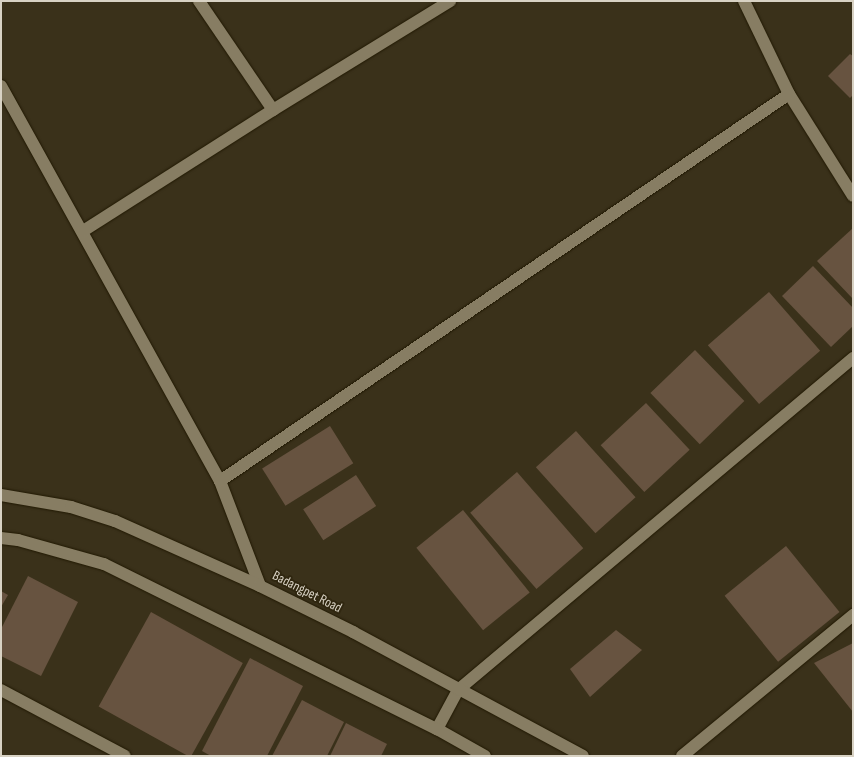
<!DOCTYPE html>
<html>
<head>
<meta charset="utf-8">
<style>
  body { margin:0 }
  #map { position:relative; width:854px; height:757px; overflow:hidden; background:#3a311a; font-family:"Sofia Sans Condensed",sans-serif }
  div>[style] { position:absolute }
  .building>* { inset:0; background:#675340; transform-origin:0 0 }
  .roads { filter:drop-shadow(0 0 1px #211903) drop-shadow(0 0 1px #211903) }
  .street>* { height:12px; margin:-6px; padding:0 6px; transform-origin:6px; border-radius:6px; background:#877d63 }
  .secondary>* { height:12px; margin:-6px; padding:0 6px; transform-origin:6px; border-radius:6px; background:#877d63 }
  span { translate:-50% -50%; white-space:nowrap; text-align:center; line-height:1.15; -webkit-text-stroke:4px #302710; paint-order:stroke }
  .street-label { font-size:14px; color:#d8d2c4 }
  .frame { position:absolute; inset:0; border:2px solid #d8d2c4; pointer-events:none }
</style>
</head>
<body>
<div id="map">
  <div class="building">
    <i style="clip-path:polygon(850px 54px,853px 56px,853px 95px,850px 98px,828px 76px)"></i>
    <i style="clip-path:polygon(853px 228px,853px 299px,817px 261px)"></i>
    <i style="clip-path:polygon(813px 266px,853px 308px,853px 326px,831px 347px,782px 296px)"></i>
    <i style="left:769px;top:292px;width:78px;height:81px;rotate:49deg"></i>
    <i style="left:695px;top:350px;width:71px;height:62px;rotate:46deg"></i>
    <i style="left:646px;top:403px;width:64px;height:62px;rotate:47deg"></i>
    <i style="left:330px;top:426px;width:44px;height:80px;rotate:58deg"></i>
    <i style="left:576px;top:431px;width:89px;height:54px;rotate:48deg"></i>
    <i style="left:517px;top:472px;width:101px;height:62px;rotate:49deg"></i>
    <i style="left:356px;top:475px;width:37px;height:63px;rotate:57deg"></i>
    <i style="left:463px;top:510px;width:106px;height:60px;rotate:51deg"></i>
    <i style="left:786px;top:546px;width:85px;height:79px;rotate:51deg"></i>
    <i style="clip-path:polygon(28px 576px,78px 602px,41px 676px,1px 656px,1px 629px)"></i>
    <i style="clip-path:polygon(1px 591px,8px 595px,1px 607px)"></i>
    <i style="left:151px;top:612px;width:105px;height:108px;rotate:29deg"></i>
    <i style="clip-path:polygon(616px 630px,642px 650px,590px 697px,570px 669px)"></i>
    <i style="clip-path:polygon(853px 643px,853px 712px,814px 663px)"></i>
    <i style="clip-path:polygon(250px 658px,303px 686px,267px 756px,211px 756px,202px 751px)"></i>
    <i style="clip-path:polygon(302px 700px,344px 722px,327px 756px,272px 756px)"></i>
    <i style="clip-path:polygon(346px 723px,387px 744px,381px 756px,330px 756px)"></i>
  </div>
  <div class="roads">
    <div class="street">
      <i style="left:744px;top:1px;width:103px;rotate:64.2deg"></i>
      <i style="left:789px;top:94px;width:120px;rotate:57.9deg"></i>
      <i style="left:1px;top:86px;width:452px;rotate:61deg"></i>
      <i style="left:220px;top:481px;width:112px;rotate:69.1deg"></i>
      <i style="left:273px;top:110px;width:208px;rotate:-31.6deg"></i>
      <i style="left:83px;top:231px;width:225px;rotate:-32.5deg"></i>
      <i style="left:273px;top:110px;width:132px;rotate:-124.2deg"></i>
      <i style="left:220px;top:481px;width:688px;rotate:-34.22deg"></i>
      <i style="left:1px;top:690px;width:140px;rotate:28deg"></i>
      <i style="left:437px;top:729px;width:44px;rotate:-61.7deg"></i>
      <i style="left:458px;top:690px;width:516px;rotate:-40.05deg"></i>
      <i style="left:682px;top:756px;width:222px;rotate:-39.5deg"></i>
    </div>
    <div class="secondary">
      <i style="left:1px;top:495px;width:71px;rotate:9.7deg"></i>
      <i style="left:71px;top:507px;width:46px;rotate:17.7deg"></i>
      <i style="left:115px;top:521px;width:159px;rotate:24.1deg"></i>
      <i style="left:260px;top:586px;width:104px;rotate:26.3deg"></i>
      <i style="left:353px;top:632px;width:261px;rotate:28.3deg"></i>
      <i style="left:1px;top:538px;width:17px;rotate:7deg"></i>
      <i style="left:18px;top:540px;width:89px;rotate:15.6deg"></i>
      <i style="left:104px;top:564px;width:372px;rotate:26.4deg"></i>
      <i style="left:437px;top:729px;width:55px;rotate:29.4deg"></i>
    </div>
  </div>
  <div class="street-label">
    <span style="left:307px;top:592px;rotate:27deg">Badangpet Road</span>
  </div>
  <div class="frame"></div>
</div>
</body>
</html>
